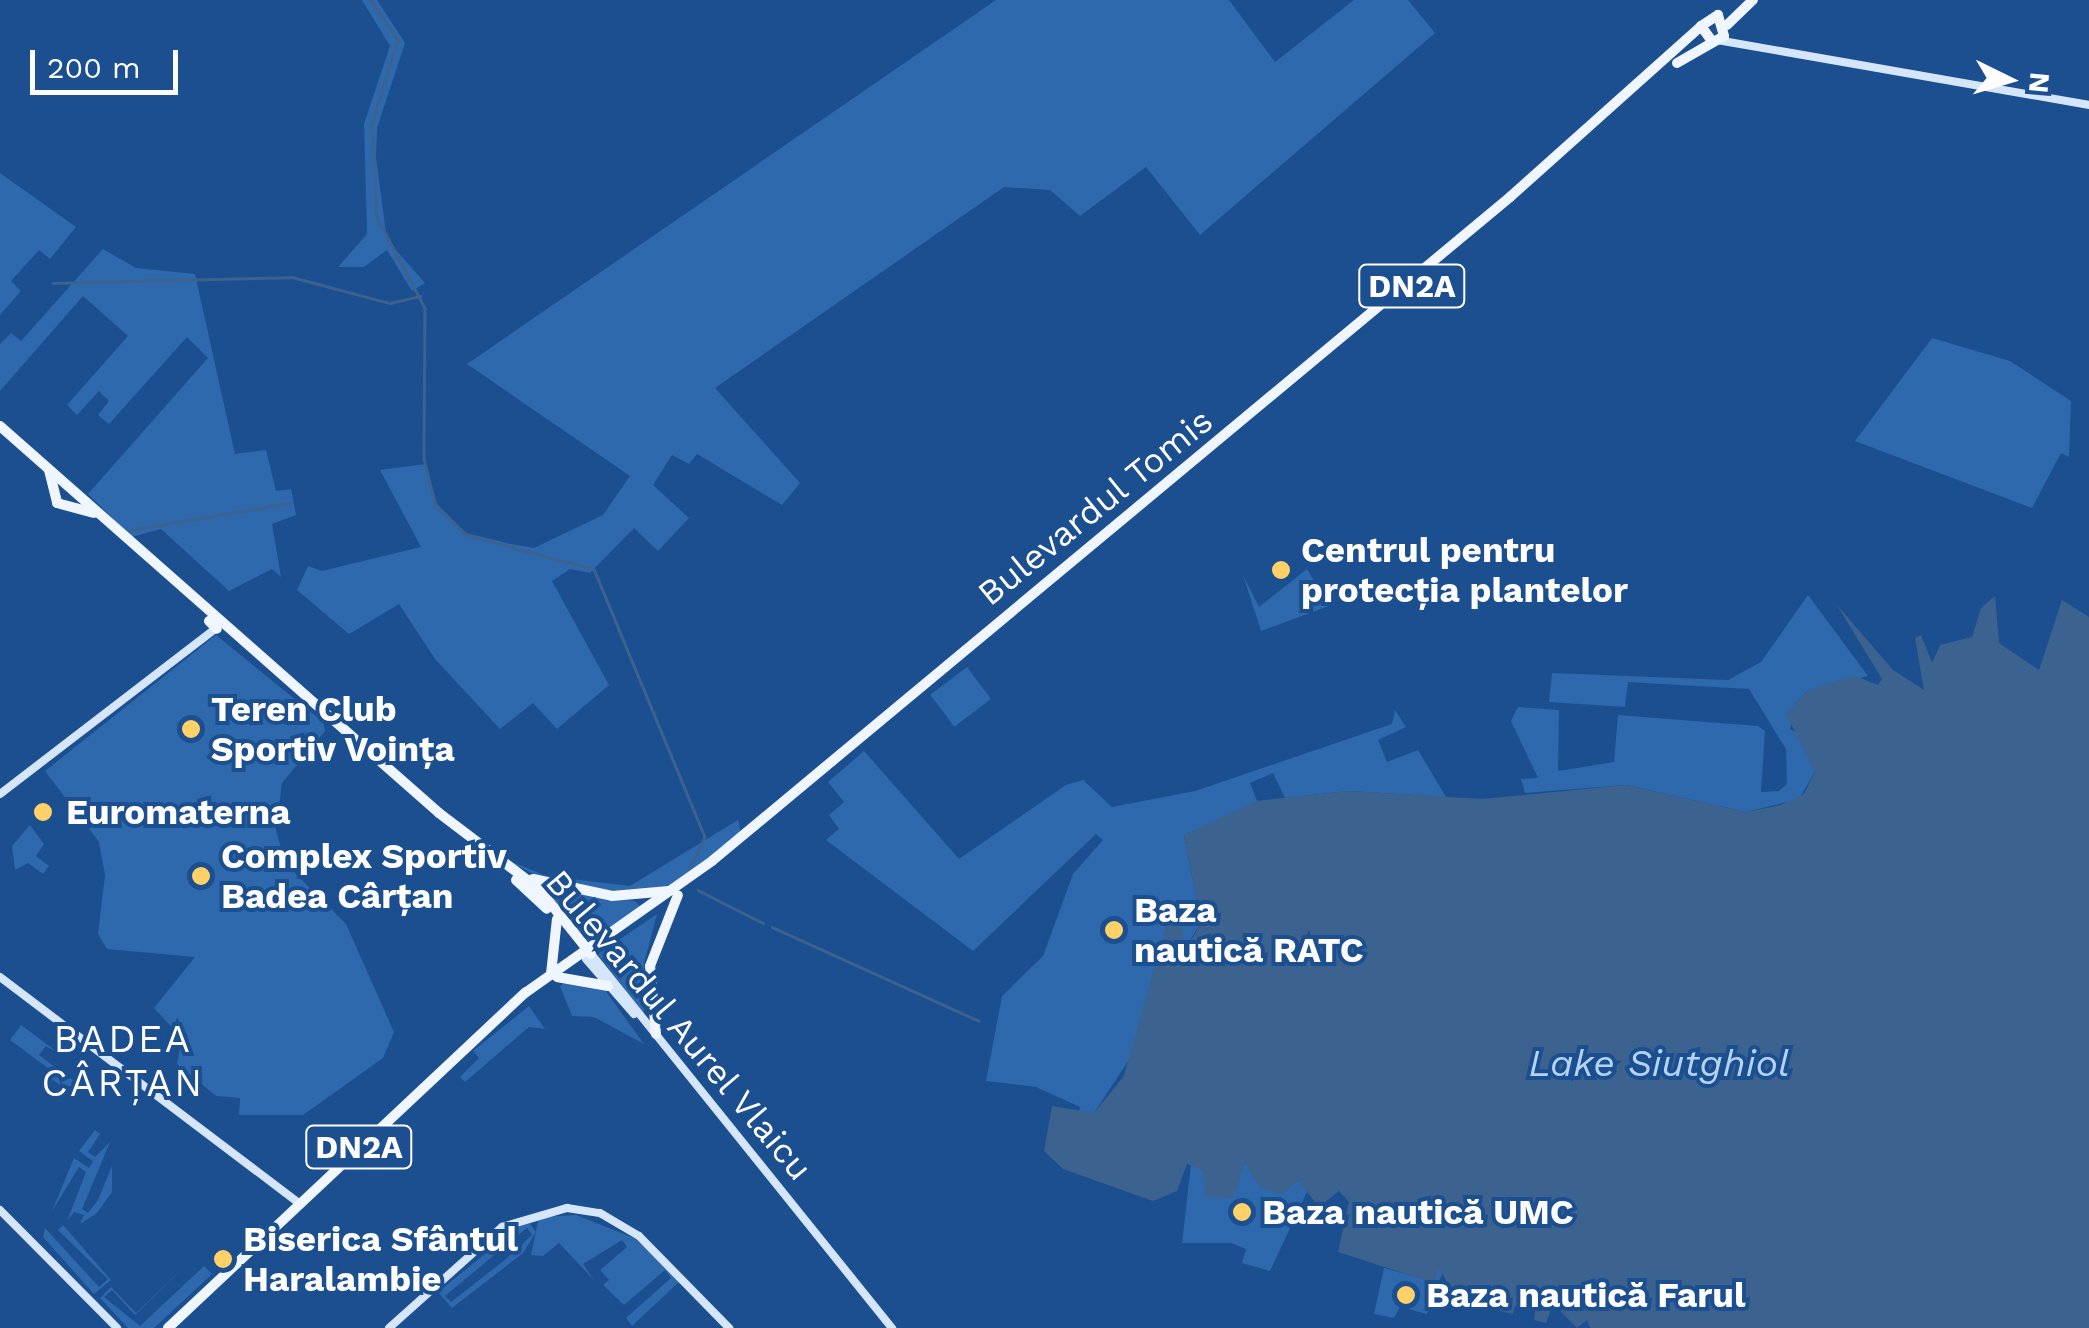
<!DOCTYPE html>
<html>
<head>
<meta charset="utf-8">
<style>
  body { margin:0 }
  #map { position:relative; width:2089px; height:1328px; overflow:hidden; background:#1b4f8f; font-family:"Work Sans",sans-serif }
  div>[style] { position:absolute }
  .green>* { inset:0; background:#2e69ad; transform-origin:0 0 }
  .water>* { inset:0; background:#3c6290 }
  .stream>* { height:2.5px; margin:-1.25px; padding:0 1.25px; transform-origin:1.25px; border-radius:1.25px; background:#3c6290 }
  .secondary>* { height:8px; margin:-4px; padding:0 4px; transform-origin:4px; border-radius:4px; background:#d6e6fa }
  .primary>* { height:10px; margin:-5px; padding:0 5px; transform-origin:5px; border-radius:5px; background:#f0f6ff }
  .dots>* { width:28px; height:28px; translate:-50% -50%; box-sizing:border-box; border:5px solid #1b4f8f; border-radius:50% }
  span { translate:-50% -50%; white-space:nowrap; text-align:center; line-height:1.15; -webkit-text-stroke:8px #1b4f8f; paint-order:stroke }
  .shield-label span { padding:2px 8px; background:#1b4f8f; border:2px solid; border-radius:8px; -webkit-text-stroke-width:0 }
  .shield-label { font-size:32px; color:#fff; font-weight:700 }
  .street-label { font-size:35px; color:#fff }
  .poi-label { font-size:35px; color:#fff; font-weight:700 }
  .left { translate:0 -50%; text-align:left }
  .neighbourhood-label { font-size:38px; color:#fff; letter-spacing:2.5px }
  .water-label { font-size:38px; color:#b5d3f5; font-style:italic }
  .north { position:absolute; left:1959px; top:30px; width:100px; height:100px; -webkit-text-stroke:8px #1b4f8f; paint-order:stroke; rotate:95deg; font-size:28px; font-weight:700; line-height:40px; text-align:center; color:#fff }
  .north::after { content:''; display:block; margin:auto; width:35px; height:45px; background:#fff; clip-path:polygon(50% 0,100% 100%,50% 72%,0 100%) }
  .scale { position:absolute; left:30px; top:50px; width:148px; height:45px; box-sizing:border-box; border:5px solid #fff; border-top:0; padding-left:12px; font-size:30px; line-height:35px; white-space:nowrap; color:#fff; -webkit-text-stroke:8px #1b4f8f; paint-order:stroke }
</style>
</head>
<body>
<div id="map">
  <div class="green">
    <i style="clip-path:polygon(362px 0,377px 0,405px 43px,377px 128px,376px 158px,387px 240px,425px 283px,412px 291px,387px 250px,364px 267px,338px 267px,367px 234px,364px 124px,390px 46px)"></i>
    <i style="clip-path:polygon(996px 0,1229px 0,1275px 62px,1354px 0,1408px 0,1435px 33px,1200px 235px,1146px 167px,1080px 216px,1050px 190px,1004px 187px,715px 388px,800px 483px,782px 505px,697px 454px,689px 464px,672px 455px,653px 485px,689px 518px,658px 551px,634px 528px,590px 573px,570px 569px,552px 581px,609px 685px,557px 729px,533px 703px,500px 729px,435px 659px,399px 604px,349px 634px,297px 590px,308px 566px,322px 571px,421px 547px,380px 470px,426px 464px,437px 504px,466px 533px,511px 544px,534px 548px,603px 515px,630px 476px,467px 364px)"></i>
    <i style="clip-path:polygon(0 173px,76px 227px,50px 259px,39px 250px,11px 281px,21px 291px,0 315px)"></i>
    <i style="clip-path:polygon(103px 249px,136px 268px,195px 274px,235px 454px,266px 450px,276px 491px,291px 489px,296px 515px,272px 524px,281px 577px,272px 569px,229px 591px,161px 529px,132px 537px,88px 494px,208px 358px,187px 337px,109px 424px,98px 415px,109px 401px,99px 391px,77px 415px,67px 405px,128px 336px,83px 296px,0 391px,0 344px,11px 333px,21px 341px)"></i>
    <i style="clip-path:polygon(1932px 338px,2010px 361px,2071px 401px,2069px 457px,2061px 453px,2032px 508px,1855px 441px)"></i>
    <i style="clip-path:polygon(1307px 569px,1329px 606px,1261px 631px,1243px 575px,1259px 607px)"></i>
    <i style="clip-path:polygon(1808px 595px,1868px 676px,1808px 690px,1795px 704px,1790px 729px,1802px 736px,1815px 772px,1799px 799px,1746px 812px,1626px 785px,1525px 793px,1521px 779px,1538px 778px,1511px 721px,1518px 707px,1559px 710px,1558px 771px,1614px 762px,1618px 715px,1758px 726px,1765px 731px,1761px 792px,1779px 791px,1787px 784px,1786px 749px,1749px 689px,1628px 682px,1625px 707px,1549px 702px,1552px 673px,1728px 680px,1761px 662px)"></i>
    <i style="clip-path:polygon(216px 635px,323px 722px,325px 731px,282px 783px,276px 831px,286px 864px,346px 924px,394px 1032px,383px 1058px,303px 1115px,239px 1115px,240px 1098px,216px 1096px,177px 1064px,182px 1038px,154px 1008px,195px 957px,107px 949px,98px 934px,105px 875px,99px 842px,45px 771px)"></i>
    <i style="left:967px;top:667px;width:40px;height:46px;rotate:53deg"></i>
    <i style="clip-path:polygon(1395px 710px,1406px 727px,1378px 740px,1387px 762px,1418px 750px,1446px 797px,1348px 791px,1285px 798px,1273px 773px,1250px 783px,1257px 801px,1247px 809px,1184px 835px,1201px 922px,1183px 952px,1168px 919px,1134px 1052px,1094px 1113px,1078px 1115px,1080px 1107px,1036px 1087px,986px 1081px,1002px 996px,1043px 956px,1073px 874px,1103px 840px,1096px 834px,973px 951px,826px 840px,839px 829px,829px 815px,844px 802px,828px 782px,864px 751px,959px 859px,1066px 785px,1083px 780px,1112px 807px,1195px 791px,1392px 724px)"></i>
    <i style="clip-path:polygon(738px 820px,741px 833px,693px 872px,667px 888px,630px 894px,546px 880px,500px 857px,546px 876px,630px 886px)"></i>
    <i style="clip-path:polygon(30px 825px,44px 844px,36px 856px,49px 866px,43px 874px,28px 863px,15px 870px,12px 846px)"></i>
    <i style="clip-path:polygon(546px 890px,635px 901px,641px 907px,588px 941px)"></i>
    <i style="clip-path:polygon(657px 914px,644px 963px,644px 1014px,598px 954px)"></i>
    <i style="clip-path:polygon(568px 980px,602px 986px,644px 1044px,594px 1017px,572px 1016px,560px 986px)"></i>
    <i style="clip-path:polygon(529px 1006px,545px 1029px,529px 1027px,465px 1082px,460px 1077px,479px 1058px,473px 1051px)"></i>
    <i style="clip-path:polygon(21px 1025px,64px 1057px,46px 1046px,39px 1055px,75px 1082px,69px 1092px,53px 1080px,47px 1087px,61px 1102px,41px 1087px,52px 1071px,10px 1040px)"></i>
    <i style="clip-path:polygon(95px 1130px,100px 1134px,88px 1152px,95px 1157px,110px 1142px,82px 1209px,88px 1213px,98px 1200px,112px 1166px,112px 1192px,97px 1213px,80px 1224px,84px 1215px,74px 1212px,67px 1221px,86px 1172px,79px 1167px,52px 1211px,74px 1158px,89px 1168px,93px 1161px,79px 1151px)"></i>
    <i style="clip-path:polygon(1245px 1163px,1254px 1174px,1301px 1182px,1307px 1192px,1270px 1271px,1242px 1263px,1246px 1249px,1231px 1243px,1182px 1243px,1191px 1164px,1203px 1170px,1209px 1197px)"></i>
    <i style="clip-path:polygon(576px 1215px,634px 1238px,681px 1280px,632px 1326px,626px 1318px,671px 1278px,665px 1270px,624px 1305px,603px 1285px,609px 1280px,600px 1270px,627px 1247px,622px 1240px,583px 1264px,594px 1280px,559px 1243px,543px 1256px,531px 1255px,539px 1217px)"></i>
    <i style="clip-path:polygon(evenodd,527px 1220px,536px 1232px,523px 1253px,452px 1308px,438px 1292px,527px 1220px,527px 1228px,532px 1235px,506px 1259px,451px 1302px,445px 1296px,527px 1228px)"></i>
    <i style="clip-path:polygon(63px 1225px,111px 1280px,94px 1294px,43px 1237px,45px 1228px,99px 1287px,108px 1279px,58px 1230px)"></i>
    <i style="clip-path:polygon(196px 1256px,135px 1315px,112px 1290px,104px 1297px,140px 1326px,204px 1266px,212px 1274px,154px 1328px,128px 1328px,100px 1298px,111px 1287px,136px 1313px)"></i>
    <i style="clip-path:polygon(1438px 1267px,1443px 1271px,1427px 1314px,1400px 1307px,1394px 1318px,1374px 1314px,1384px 1268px,1434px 1282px)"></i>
  </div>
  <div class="water">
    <i style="clip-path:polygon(1995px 596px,1999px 643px,2039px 670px,2062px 600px,2089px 617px,2089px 1328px,1590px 1328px,1587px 1320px,1577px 1328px,1553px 1304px,1546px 1323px,1534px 1320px,1535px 1309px,1515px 1306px,1513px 1314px,1486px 1308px,1488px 1299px,1464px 1298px,1467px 1286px,1451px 1289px,1439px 1268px,1434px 1283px,1338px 1252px,1349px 1202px,1339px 1191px,1319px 1207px,1298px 1181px,1283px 1194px,1259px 1187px,1245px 1163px,1233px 1198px,1205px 1197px,1203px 1170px,1187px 1164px,1177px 1191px,1153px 1201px,1063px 1169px,1044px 1151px,1052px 1106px,1094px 1113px,1124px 1076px,1168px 918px,1182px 923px,1184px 952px,1201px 923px,1184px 835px,1257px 801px,1348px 791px,1482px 799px,1626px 785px,1746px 812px,1781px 805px,1804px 794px,1815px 772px,1786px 714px,1808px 690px,1853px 675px,1878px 685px,1882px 679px,1837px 605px,1893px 670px,1924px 690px,1915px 638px,1921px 635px,1932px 663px,1940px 645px,1972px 637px,1981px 608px)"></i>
  </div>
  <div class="stream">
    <i style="left:371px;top:0;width:48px;rotate:56deg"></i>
    <i style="left:398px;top:40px;width:88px;rotate:107.2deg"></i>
    <i style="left:372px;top:124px;width:93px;rotate:86.9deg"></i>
    <i style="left:377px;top:217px;width:103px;rotate:62.2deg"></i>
    <i style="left:425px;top:308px;width:150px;rotate:90.4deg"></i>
    <i style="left:424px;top:458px;width:48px;rotate:76.8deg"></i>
    <i style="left:435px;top:505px;width:43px;rotate:44.1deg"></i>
    <i style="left:466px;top:535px;width:132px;rotate:14.9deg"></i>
    <i style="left:594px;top:569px;width:290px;rotate:67.5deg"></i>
    <i style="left:705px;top:837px;width:37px;rotate:114deg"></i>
    <i style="left:53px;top:283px;width:239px;rotate:-1.4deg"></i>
    <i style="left:292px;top:277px;width:101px;rotate:14.9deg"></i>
    <i style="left:390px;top:303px;width:31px;rotate:-13deg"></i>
    <i style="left:130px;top:530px;width:161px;rotate:-9.6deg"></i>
    <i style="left:698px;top:890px;width:73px;rotate:26.9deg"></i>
    <i style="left:772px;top:927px;width:227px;rotate:24.4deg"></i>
  </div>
  <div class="secondary">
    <i style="left:1717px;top:40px;width:378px;rotate:9.9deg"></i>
    <i style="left:0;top:794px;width:271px;rotate:-37.5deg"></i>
    <i style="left:592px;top:955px;width:479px;rotate:51.2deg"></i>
    <i style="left:586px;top:959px;width:73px;rotate:48.9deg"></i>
    <i style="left:0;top:977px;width:375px;rotate:37.1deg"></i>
    <i style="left:0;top:1210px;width:166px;rotate:45.2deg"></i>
    <i style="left:389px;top:1328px;width:152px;rotate:-41.8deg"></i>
    <i style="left:502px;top:1227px;width:68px;rotate:-16.3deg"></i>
    <i style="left:567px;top:1208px;width:33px;rotate:9deg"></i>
    <i style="left:600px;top:1213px;width:45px;rotate:30.5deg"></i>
    <i style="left:639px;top:1236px;width:129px;rotate:45.6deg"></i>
  </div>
  <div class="primary">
    <i style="left:1727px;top:25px;width:36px;rotate:-44deg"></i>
    <i style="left:1677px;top:63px;width:54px;rotate:-29.9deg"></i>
    <i style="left:1724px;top:36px;width:22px;rotate:-106deg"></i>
    <i style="left:1718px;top:15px;width:20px;rotate:147deg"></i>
    <i style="left:1701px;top:26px;width:17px;rotate:54deg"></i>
    <i style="left:0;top:426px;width:585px;rotate:41.4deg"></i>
    <i style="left:439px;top:813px;width:126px;rotate:37.2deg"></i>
    <i style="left:539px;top:889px;width:83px;rotate:51.3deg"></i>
    <i style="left:49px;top:470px;width:34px;rotate:76deg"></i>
    <i style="left:57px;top:503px;width:38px;rotate:15deg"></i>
    <i style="left:209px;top:621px;width:11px;rotate:45deg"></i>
    <i style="left:533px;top:879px;width:81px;rotate:12.1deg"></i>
    <i style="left:612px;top:896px;width:57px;rotate:-5deg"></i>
    <i style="left:516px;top:880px;width:42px;rotate:43.1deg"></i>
    <i style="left:551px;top:974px;width:55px;rotate:-83.8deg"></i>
    <i style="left:557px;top:977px;width:52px;rotate:10deg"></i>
    <i style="left:656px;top:1034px;width:68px;rotate:-95deg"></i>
    <i style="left:650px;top:966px;width:76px;rotate:-68.5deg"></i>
    <i style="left:168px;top:1328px;width:490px;rotate:-43.2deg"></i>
    <i style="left:525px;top:993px;width:229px;rotate:-35.2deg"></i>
    <i style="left:712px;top:861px;width:1038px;rotate:-39.76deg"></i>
    <i style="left:1510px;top:197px;width:256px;rotate:-41.8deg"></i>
  </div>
  <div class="dots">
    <i style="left:1281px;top:570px;background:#ffd166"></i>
    <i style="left:191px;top:729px;background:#ffd166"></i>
    <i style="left:43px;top:812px;background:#ffd166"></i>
    <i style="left:201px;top:876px;background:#ffd166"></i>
    <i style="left:1114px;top:930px;background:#ffd166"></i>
    <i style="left:1242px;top:1212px;background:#ffd166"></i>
    <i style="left:223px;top:1259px;background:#ffd166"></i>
    <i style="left:1406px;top:1295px;background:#ffd166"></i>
  </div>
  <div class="shield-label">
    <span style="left:1412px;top:286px">DN2A</span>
    <span style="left:359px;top:1147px">DN2A</span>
  </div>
  <div class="street-label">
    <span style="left:1095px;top:507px;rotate:-39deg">Bulevardul Tomis</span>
    <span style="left:679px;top:1025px;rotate:50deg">Bulevardul Aurel Vlaicu</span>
  </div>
  <div class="poi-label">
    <span class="left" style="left:1301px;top:570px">Centrul pentru<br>protecția plantelor</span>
    <span class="left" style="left:211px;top:729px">Teren Club<br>Sportiv Voința</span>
    <span class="left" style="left:66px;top:812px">Euromaterna</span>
    <span class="left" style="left:221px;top:876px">Complex Sportiv<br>Badea Cârțan</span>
    <span class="left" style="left:1134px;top:930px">Baza<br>nautică RATC</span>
    <span class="left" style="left:1262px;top:1212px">Baza nautică UMC</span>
    <span class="left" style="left:243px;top:1259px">Biserica Sfântul<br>Haralambie</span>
    <span class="left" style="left:1426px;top:1295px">Baza nautică Farul</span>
  </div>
  <div class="neighbourhood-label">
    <span style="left:123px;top:1062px">BADEA<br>CÂRȚAN</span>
  </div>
  <div class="water-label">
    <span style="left:1659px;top:1064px">Lake Siutghiol</span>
  </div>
  <div class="north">N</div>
  <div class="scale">200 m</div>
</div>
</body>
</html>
